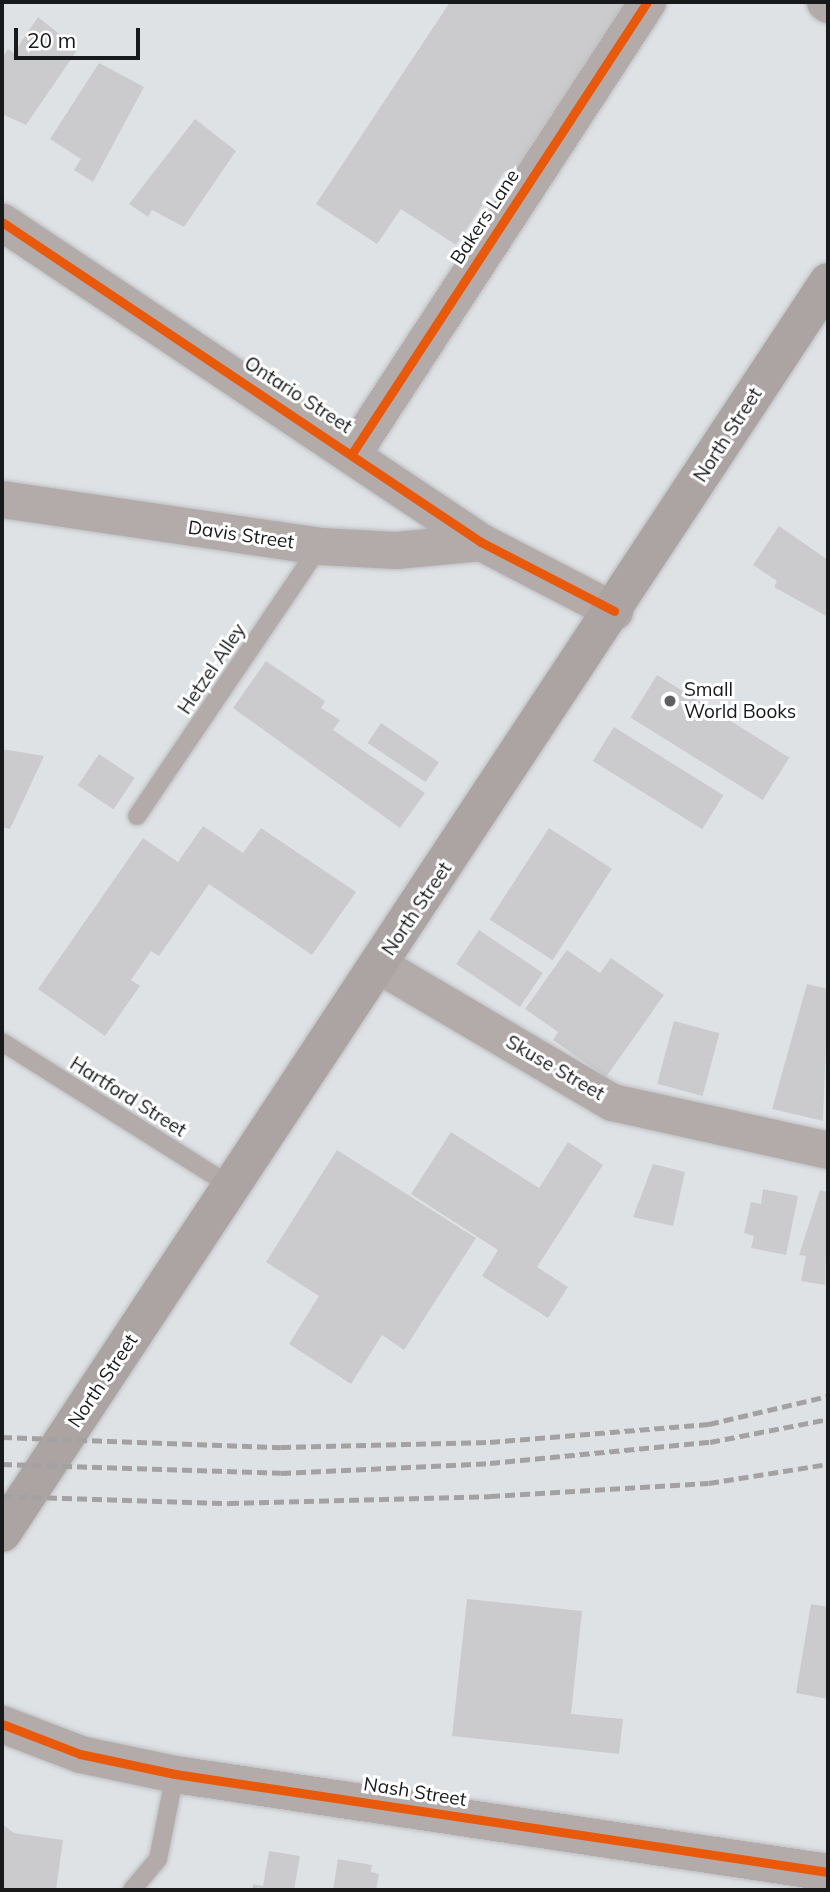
<!DOCTYPE html>
<html>
<head>
<meta charset="utf-8">
<style>
  body { margin:0 }
  #map { position:relative; width:830px; height:1892px; overflow:hidden; background:#dfe2e5; font-family:Mulish,sans-serif }
  div>[style] { position:absolute }
  .building>* { inset:0; background:#cbcbcd; transform-origin:0 0 }
  .roads { filter:drop-shadow(0 0 2px #bcbec0) drop-shadow(0 0 2px #bcbec0) }
  .service>* { height:18px; margin:-9px; padding:0 9px; transform-origin:9px; border-radius:9px; background:#b3abaa }
  .minor>* { height:37px; margin:-18.5px; padding:0 18.5px; transform-origin:18.5px; border-radius:18.5px; background:#b3abaa }
  .primary>* { height:38px; margin:-19px; padding:0 19px; transform-origin:19px; border-radius:19px; background:#aca3a3 }
  .rail>* { height:5px; margin-top:-2.5px; transform-origin:0; background:repeating-linear-gradient(90deg,#a3a1a2 0 10px,transparent 0 15px) }
  .cycleway>* { height:9px; margin:-4.5px; padding:0 4.5px; transform-origin:4.5px; border-radius:4.5px; background:#e8590c }
  .dots>* { width:19px; height:19px; translate:-50% -50%; box-sizing:border-box; border:4px solid #fff; border-radius:50% }
  span { translate:-50% -50%; white-space:nowrap; text-align:center; line-height:1.15; -webkit-text-stroke:6px #fff; paint-order:stroke }
  .street-label { font-size:19px; color:#17191b }
  .poi-label { font-size:19px; color:#17191b }
  .left { translate:0 -50%; text-align:left }
  .frame { position:absolute; inset:0; border:4px solid #17191b; pointer-events:none }
  .scale { position:absolute; left:14px; top:28px; width:126px; height:32px; box-sizing:border-box; border:4px solid #17191b; border-top:0; padding-left:9px; font-size:21px; line-height:24px; white-space:nowrap; color:#17191b; -webkit-text-stroke:5px #fff; paint-order:stroke }
</style>
</head>
<body>
<div id="map">
  <div class="building">
    <i style="clip-path:polygon(450px 2px,627px 2px,512px 176px,505px 171px,456px 245px,401px 209px,377px 244px,316px 204px)"></i>
    <i style="clip-path:polygon(38px 17px,78px 49px,26px 125px,2px 114px,2px 58px,8px 49px,14px 53px)"></i>
    <i style="clip-path:polygon(99px 63px,144px 87px,93px 182px,74px 170px,81px 159px,50px 139px)"></i>
    <i style="clip-path:polygon(195px 119px,236px 151px,184px 227px,152px 210px,148px 217px,129px 204px)"></i>
    <i style="clip-path:polygon(779px 526px,828px 560px,828px 617px,774px 587px,777px 581px,753px 565px)"></i>
    <i style="clip-path:polygon(266px 661px,325px 701px,321px 708px,340px 720px,333px 730px,425px 793px,400px 828px,233px 708px)"></i>
    <i style="left:657px;top:675px;width:156px;height:50px;rotate:32deg"></i>
    <i style="left:381px;top:723px;width:70px;height:24px;rotate:34deg"></i>
    <i style="left:614px;top:727px;width:129px;height:40px;rotate:32deg"></i>
    <i style="clip-path:polygon(2px 749px,44px 756px,10px 829px,2px 827px)"></i>
    <i style="left:99px;top:754px;width:43px;height:38px;rotate:34deg"></i>
    <i style="clip-path:polygon(203px 826px,243px 853px,261px 828px,356px 892px,312px 955px,209px 884px,159px 956px,151px 951px,131px 980px,140px 986px,105px 1036px,38px 989px,143px 838px,178px 862px)"></i>
    <i style="left:549px;top:828px;width:75px;height:109px;rotate:33deg"></i>
    <i style="left:479px;top:930px;width:77px;height:41px;rotate:34deg"></i>
    <i style="clip-path:polygon(567px 950px,600px 973px,611px 958px,664px 995px,606px 1077px,553px 1040px,558px 1032px,525px 1009px)"></i>
    <i style="clip-path:polygon(807px 984px,828px 989px,823px 1121px,772px 1109px)"></i>
    <i style="left:674px;top:1021px;width:47px;height:65px;rotate:15deg"></i>
    <i style="clip-path:polygon(451px 1132px,539px 1188px,568px 1142px,603px 1165px,537px 1267px,568px 1287px,548px 1318px,482px 1276px,498px 1250px,411px 1194px)"></i>
    <i style="clip-path:polygon(337px 1150px,476px 1238px,404px 1350px,382px 1335px,351px 1384px,289px 1344px,319px 1296px,266px 1262px)"></i>
    <i style="clip-path:polygon(653px 1164px,685px 1172px,673px 1226px,633px 1217px)"></i>
    <i style="clip-path:polygon(763px 1189px,798px 1196px,786px 1255px,751px 1248px,754px 1236px,744px 1233px,751px 1202px,761px 1204px)"></i>
    <i style="clip-path:polygon(820px 1190px,828px 1192px,825px 1285px,801px 1281px,806px 1256px,799px 1255px)"></i>
    <i style="clip-path:polygon(467px 1599px,582px 1611px,571px 1714px,623px 1719px,619px 1754px,452px 1736px)"></i>
    <i style="clip-path:polygon(811px 1604px,828px 1607px,828px 1699px,796px 1693px)"></i>
    <i style="clip-path:polygon(2px 1824px,14px 1833px,63px 1840px,56px 1890px,2px 1890px)"></i>
    <i style="clip-path:polygon(269px 1851px,300px 1856px,294px 1890px,252px 1890px,253px 1884px,263px 1886px)"></i>
    <i style="clip-path:polygon(338px 1859px,372px 1865px,371px 1872px,379px 1874px,376px 1890px,333px 1890px)"></i>
  </div>
  <div class="roads">
    <div class="service">
      <i style="left:137px;top:816px;width:326px;rotate:-55.9deg"></i>
      <i style="left:2px;top:1042px;width:272px;rotate:32.2deg"></i>
      <i style="left:132px;top:1890px;width:40px;rotate:-50deg"></i>
      <i style="left:158px;top:1859px;width:87px;rotate:-78.7deg"></i>
    </div>
    <div class="minor">
      <i style="left:825px;top:2px;width:4px;rotate:34deg"></i>
      <i style="left:2px;top:222px;width:576px;rotate:33.75deg"></i>
      <i style="left:481px;top:542px;width:150px;rotate:27.4deg"></i>
      <i style="left:353px;top:452px;width:538px;rotate:-56.84deg"></i>
      <i style="left:2px;top:499px;width:321px;rotate:8.4deg"></i>
      <i style="left:320px;top:546px;width:76px;rotate:3deg"></i>
      <i style="left:396px;top:550px;width:85px;rotate:-5.4deg"></i>
      <i style="left:379px;top:965px;width:270px;rotate:30.5deg"></i>
      <i style="left:612px;top:1102px;width:221px;rotate:12.5deg"></i>
      <i style="left:2px;top:1724px;width:84px;rotate:21deg"></i>
      <i style="left:80px;top:1754px;width:97px;rotate:11.9deg"></i>
      <i style="left:175px;top:1774px;width:660px;rotate:8.54deg"></i>
    </div>
    <div class="primary">
      <i style="left:2px;top:1533px;width:1499px;rotate:-56.56deg"></i>
    </div>
  </div>
  <div class="rail">
    <i style="left:2px;top:1437px;width:279px;rotate:2.1deg"></i>
    <i style="left:281px;top:1447px;width:209px;rotate:-1.4deg"></i>
    <i style="left:490px;top:1442px;width:220px;rotate:-4.7deg"></i>
    <i style="left:709px;top:1424px;width:122px;rotate:-13.2deg"></i>
    <i style="left:2px;top:1464px;width:279px;rotate:1.8deg"></i>
    <i style="left:281px;top:1473px;width:209px;rotate:-2.7deg"></i>
    <i style="left:490px;top:1463px;width:221px;rotate:-5.5deg"></i>
    <i style="left:710px;top:1442px;width:120px;rotate:-11deg"></i>
    <i style="left:2px;top:1496px;width:227px;rotate:1.8deg"></i>
    <i style="left:229px;top:1503px;width:261px;rotate:-1.5deg"></i>
    <i style="left:490px;top:1496px;width:219px;rotate:-3.4deg"></i>
    <i style="left:709px;top:1483px;width:121px;rotate:-9.1deg"></i>
  </div>
  <div class="cycleway">
    <i style="left:2px;top:222px;width:576px;rotate:33.75deg"></i>
    <i style="left:481px;top:542px;width:150px;rotate:27.4deg"></i>
    <i style="left:353px;top:452px;width:538px;rotate:-56.84deg"></i>
    <i style="left:2px;top:1724px;width:84px;rotate:21deg"></i>
    <i style="left:80px;top:1754px;width:97px;rotate:11.9deg"></i>
    <i style="left:175px;top:1774px;width:660px;rotate:8.54deg"></i>
  </div>
  <div class="dots">
    <i style="left:670px;top:701px;background:#5d5f62"></i>
  </div>
  <div class="street-label">
    <span style="left:485px;top:217px;rotate:-57deg">Bakers Lane</span>
    <span style="left:298px;top:395px;rotate:33deg">Ontario Street</span>
    <span style="left:728px;top:435px;rotate:-57deg">North Street</span>
    <span style="left:241px;top:535px;rotate:8deg">Davis Street</span>
    <span style="left:212px;top:669px;rotate:-56deg">Hetzel Alley</span>
    <span style="left:417px;top:909px;rotate:-56deg">North Street</span>
    <span style="left:555px;top:1068px;rotate:30deg">Skuse Street</span>
    <span style="left:128px;top:1097px;rotate:32deg">Hartford Street</span>
    <span style="left:103px;top:1381px;rotate:-56deg">North Street</span>
    <span style="left:415px;top:1792px;rotate:9deg">Nash Street</span>
  </div>
  <div class="poi-label">
    <span class="left" style="left:684px;top:701px">Small<br>World Books</span>
  </div>
  <div class="frame"></div>
  <div class="scale">20 m</div>
</div>
</body>
</html>
